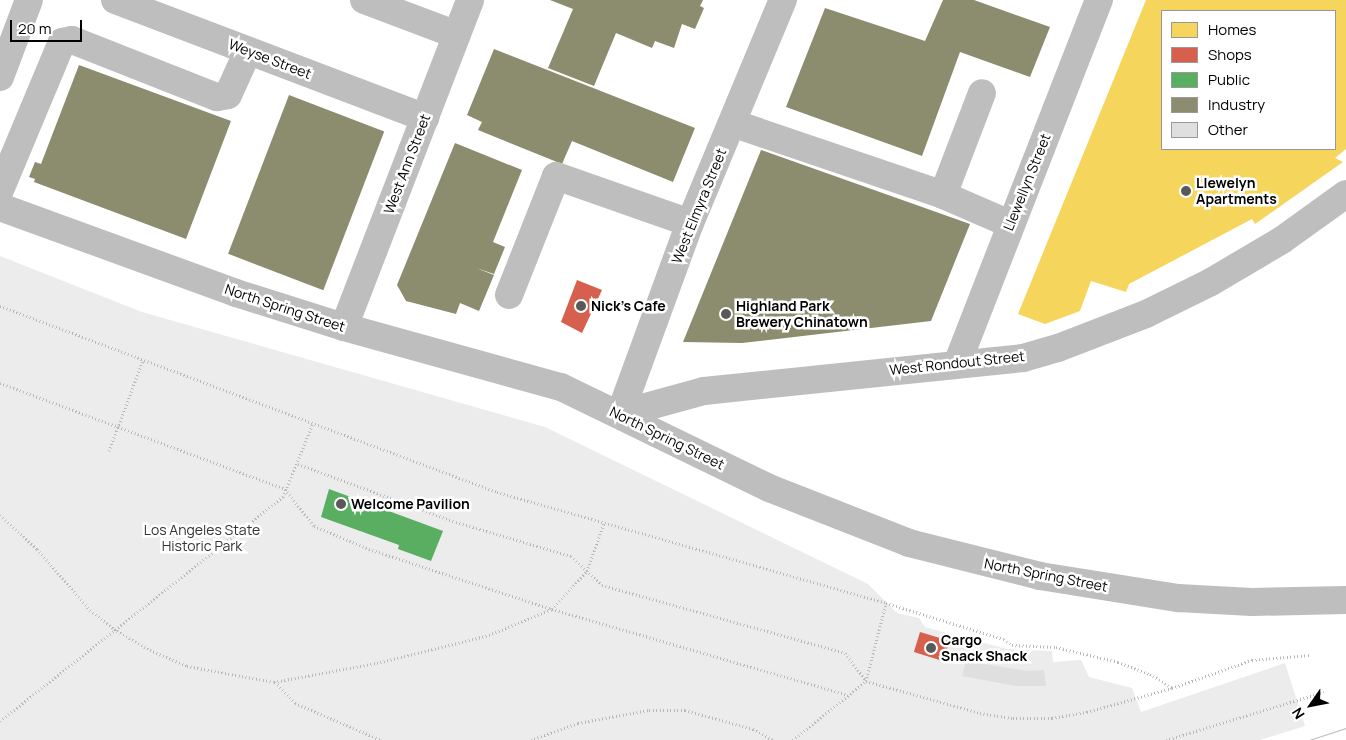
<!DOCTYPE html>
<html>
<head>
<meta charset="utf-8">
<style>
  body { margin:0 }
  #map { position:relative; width:1346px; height:740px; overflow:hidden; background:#fff; font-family:Manrope,sans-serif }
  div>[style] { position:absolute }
  .green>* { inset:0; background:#ececec }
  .homes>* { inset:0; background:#f6d55c }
  .shops>* { inset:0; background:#d6604d; transform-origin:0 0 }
  .public>* { inset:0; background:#5aae61 }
  .industry>* { inset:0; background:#8c8c6e; transform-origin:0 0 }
  .building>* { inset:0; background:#dfdfdf }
  .path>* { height:3px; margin-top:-1.5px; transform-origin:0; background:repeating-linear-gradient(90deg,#b9b9b9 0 1px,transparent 0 3.5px) }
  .minor>* { height:28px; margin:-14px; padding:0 14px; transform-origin:14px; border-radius:14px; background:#bebebe }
  .major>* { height:28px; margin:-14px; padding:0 14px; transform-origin:14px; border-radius:14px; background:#bebebe }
  .tram>* { height:1px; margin:-0.5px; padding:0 0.5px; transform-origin:0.5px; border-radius:0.5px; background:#bebebe }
  .dots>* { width:14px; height:14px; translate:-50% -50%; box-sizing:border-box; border:2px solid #fff; border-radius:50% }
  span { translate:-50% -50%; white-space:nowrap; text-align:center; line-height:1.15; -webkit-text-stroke:5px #fff; paint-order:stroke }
  .street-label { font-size:14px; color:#000 }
  .poi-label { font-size:14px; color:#000; font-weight:700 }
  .left { translate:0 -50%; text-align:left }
  .park-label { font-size:14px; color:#333 }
  .legend { position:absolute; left:1161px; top:10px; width:175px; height:140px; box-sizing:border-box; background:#fff; border:1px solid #999; margin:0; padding:6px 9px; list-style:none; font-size:15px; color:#000 }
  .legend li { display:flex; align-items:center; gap:10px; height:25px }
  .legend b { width:25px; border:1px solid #999 }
  .north { position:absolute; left:1286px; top:680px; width:50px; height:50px; -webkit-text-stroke:4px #fff; paint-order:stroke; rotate:237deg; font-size:14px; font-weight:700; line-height:20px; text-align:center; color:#000 }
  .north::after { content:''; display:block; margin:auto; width:18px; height:22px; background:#000; clip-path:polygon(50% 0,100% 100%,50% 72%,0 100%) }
  .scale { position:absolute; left:10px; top:20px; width:72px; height:22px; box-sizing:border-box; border:2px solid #000; border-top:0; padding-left:6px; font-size:15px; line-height:18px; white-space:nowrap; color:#000; -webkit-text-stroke:4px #fff; paint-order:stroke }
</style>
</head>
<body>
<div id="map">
  <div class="green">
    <i style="clip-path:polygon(0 256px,142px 312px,545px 427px,868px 584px,897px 613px,919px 618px,925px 627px,1007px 649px,1052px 651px,1053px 662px,1081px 660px,1089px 677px,1132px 688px,1141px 712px,1285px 663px,1305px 726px,1260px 740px,0 740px)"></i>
  </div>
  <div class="homes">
    <i style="clip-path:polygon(evenodd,1146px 0,1346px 0,1346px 149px,1335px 158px,1343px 162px,1255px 224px,1252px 219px,1129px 284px,1126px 292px,1091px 281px,1080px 311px,1045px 324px,1018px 314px,1146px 0,1162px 11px,1335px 11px,1335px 149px,1162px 149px,1162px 11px)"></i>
  </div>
  <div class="shops">
    <i style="clip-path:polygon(577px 280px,602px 290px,582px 333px,561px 322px)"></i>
    <i style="left:920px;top:632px;width:31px;height:21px;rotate:17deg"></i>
  </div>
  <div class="public">
    <i style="clip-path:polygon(329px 489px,443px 531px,431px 561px,398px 549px,399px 545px,321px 517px)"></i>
  </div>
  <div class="industry">
    <i style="clip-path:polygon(550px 0,703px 0,700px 6px,704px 8px,695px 29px,682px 24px,674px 48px,655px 41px,652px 48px,616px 33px,594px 86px,548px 68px,573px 9px)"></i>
    <i style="clip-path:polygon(943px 0,974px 0,1050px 27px,1030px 77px,960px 52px,922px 156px,786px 107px,825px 8px,925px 41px)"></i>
    <i style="clip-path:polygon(494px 49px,695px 128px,673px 182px,572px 141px,562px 164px,478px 130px,482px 122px,467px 115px)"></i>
    <i style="clip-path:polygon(79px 65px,231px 121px,186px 239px,34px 182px,35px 179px,29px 177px,35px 162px,41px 164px)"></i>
    <i style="left:289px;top:95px;width:102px;height:170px;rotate:21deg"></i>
    <i style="clip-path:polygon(455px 143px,522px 170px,493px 242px,505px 247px,494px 274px,476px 268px,494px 275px,479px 311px,460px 303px,456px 314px,406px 301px,397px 285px)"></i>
    <i style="clip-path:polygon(761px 150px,970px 224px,931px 321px,742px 343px,683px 342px)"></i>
  </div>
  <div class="building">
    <i style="clip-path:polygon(966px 661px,1028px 671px,1044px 670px,1046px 686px,1016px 686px,962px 676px)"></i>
  </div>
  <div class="path">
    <i style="left:0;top:306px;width:531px;rotate:20.52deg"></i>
    <i style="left:497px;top:492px;width:405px;rotate:15.9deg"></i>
    <i style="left:886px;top:603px;width:123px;rotate:17deg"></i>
    <i style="left:1004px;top:639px;width:10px;rotate:37deg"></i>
    <i style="left:1012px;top:645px;width:44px;rotate:2.6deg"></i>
    <i style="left:1056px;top:647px;width:64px;rotate:13.6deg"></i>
    <i style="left:1118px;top:662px;width:34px;rotate:21deg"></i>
    <i style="left:1150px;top:674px;width:26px;rotate:32deg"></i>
    <i style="left:0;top:383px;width:304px;rotate:20.4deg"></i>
    <i style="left:285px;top:489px;width:47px;rotate:51.9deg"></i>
    <i style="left:314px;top:526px;width:60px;rotate:22.7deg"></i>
    <i style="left:369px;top:549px;width:193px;rotate:18.2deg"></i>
    <i style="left:552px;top:609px;width:308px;rotate:16.2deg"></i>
    <i style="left:109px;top:451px;width:97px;rotate:-69.5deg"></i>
    <i style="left:298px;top:464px;width:168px;rotate:20.2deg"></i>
    <i style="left:456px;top:522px;width:120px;rotate:16.5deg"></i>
    <i style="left:571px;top:556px;width:42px;rotate:43.1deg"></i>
    <i style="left:602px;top:585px;width:252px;rotate:15.6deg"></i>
    <i style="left:845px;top:653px;width:35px;rotate:53deg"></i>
    <i style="left:866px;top:681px;width:118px;rotate:15.7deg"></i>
    <i style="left:980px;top:713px;width:33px;rotate:9deg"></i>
    <i style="left:1013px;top:718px;width:39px"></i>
    <i style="left:1052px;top:718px;width:36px;rotate:-10deg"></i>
    <i style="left:1087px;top:712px;width:88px;rotate:-15.8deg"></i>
    <i style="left:1172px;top:688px;width:85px;rotate:-19.3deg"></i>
    <i style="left:1252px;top:660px;width:58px;rotate:-4.9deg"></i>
    <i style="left:0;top:515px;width:50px;rotate:42.6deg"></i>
    <i style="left:37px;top:549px;width:81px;rotate:49deg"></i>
    <i style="left:90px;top:610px;width:31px;rotate:38deg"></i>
    <i style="left:114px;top:629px;width:42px;rotate:30.3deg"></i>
    <i style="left:150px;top:650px;width:40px;rotate:23.4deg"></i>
    <i style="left:187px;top:666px;width:88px;rotate:10.4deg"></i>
    <i style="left:274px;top:682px;width:105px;rotate:-10.5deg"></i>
    <i style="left:377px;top:663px;width:115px;rotate:-14deg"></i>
    <i style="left:489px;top:635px;width:68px;rotate:-22.4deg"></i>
    <i style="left:552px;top:609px;width:52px;rotate:-47.4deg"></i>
    <i style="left:587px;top:571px;width:51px;rotate:-70.5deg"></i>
    <i style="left:275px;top:682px;width:29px;rotate:46deg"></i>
    <i style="left:295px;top:703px;width:94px;rotate:23.3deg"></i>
    <i style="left:0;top:721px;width:361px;rotate:-38.4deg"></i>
    <i style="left:283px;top:497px;width:80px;rotate:-67.9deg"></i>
    <i style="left:531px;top:740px;width:50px;rotate:-19.9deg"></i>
    <i style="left:578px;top:723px;width:72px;rotate:-10.4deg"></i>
    <i style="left:649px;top:710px;width:36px"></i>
    <i style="left:685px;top:710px;width:71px;rotate:15.6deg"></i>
    <i style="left:753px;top:729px;width:23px;rotate:29deg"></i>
    <i style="left:793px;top:740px;width:94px;rotate:-38.9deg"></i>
    <i style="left:866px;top:681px;width:81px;rotate:-75.6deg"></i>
    <i style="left:1166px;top:740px;width:165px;rotate:-16.9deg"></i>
  </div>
  <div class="minor">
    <i style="left:115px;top:0;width:332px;rotate:20.8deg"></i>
    <i style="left:364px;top:0;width:99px;rotate:20.6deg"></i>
    <i style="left:0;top:77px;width:82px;rotate:-69.4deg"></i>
    <i style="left:732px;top:123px;width:223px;rotate:18.8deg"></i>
    <i style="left:943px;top:195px;width:109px;rotate:-69.1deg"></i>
    <i style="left:0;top:190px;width:160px;rotate:-67.3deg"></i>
    <i style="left:62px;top:42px;width:10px;rotate:-11deg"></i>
    <i style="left:72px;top:40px;width:156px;rotate:21.5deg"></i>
    <i style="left:217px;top:97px;width:11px;rotate:-10deg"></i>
    <i style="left:228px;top:95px;width:48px;rotate:-65.6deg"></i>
    <i style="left:943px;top:195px;width:73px;rotate:23.4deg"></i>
    <i style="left:509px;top:295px;width:128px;rotate:-68.4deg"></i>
    <i style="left:556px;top:176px;width:142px;rotate:19.3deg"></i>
    <i style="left:344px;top:327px;width:350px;rotate:-68.9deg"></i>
    <i style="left:957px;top:364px;width:391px;rotate:-68.7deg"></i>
    <i style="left:620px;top:414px;width:87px;rotate:-15.3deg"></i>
    <i style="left:704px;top:391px;width:321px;rotate:-5.9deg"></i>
    <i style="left:1023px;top:358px;width:36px;rotate:-16deg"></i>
    <i style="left:1058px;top:348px;width:94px;rotate:-21.1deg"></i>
    <i style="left:1146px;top:314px;width:72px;rotate:-26.2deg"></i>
    <i style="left:1211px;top:282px;width:82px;rotate:-30.6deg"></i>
    <i style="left:1282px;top:240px;width:79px;rotate:-35.7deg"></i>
    <i style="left:620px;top:414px;width:203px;rotate:-69.9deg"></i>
    <i style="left:690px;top:223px;width:242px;rotate:-67.4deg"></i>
  </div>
  <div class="major">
    <i style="left:0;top:207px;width:251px;rotate:20deg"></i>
    <i style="left:236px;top:293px;width:113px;rotate:17.5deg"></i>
    <i style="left:344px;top:327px;width:225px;rotate:15.5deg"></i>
    <i style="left:561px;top:387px;width:231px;rotate:25.9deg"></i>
    <i style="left:769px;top:488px;width:150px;rotate:21.4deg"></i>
    <i style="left:909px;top:543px;width:135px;rotate:14.1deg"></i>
    <i style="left:1040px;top:576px;width:140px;rotate:9.1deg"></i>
    <i style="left:1178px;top:598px;width:74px;rotate:3.1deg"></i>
    <i style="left:1252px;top:602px;width:94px;rotate:-1.2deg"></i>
  </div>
  <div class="tram">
    <i style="left:1309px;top:740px;width:39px;rotate:-18deg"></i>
  </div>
  <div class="dots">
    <i style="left:1186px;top:191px;background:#595959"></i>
    <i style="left:581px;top:306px;background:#595959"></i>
    <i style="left:726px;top:314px;background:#595959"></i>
    <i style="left:341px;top:504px;background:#595959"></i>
    <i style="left:931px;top:648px;background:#595959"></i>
  </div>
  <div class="street-label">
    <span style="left:270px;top:59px;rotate:21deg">Weyse Street</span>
    <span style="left:407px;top:164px;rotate:-69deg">West Ann Street</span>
    <span style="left:1027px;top:182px;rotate:-68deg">Llewellyn Street</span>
    <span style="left:699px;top:206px;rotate:-68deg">West Elmyra Street</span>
    <span style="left:285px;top:308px;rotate:18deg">North Spring Street</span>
    <span style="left:957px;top:363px;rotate:-6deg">West Rondout Street</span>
    <span style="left:667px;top:438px;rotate:26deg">North Spring Street</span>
    <span style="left:1046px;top:575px;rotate:11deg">North Spring Street</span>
  </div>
  <div class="poi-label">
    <span class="left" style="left:1196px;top:191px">Llewelyn<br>Apartments</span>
    <span class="left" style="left:591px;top:306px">Nick's Cafe</span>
    <span class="left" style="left:736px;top:314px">Highland Park<br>Brewery Chinatown</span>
    <span class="left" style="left:351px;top:504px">Welcome Pavilion</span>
    <span class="left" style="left:941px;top:648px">Cargo<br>Snack Shack</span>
  </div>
  <div class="park-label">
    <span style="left:202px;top:538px">Los Angeles State<br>Historic Park</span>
  </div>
  <ul class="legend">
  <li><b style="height:14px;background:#f6d55c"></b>Homes</li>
  <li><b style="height:14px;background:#d6604d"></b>Shops</li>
  <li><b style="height:14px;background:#5aae61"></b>Public</li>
  <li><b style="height:14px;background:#8c8c6e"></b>Industry</li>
  <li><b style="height:14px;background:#dfdfdf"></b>Other</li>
  </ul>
  <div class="north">N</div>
  <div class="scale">20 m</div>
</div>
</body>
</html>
